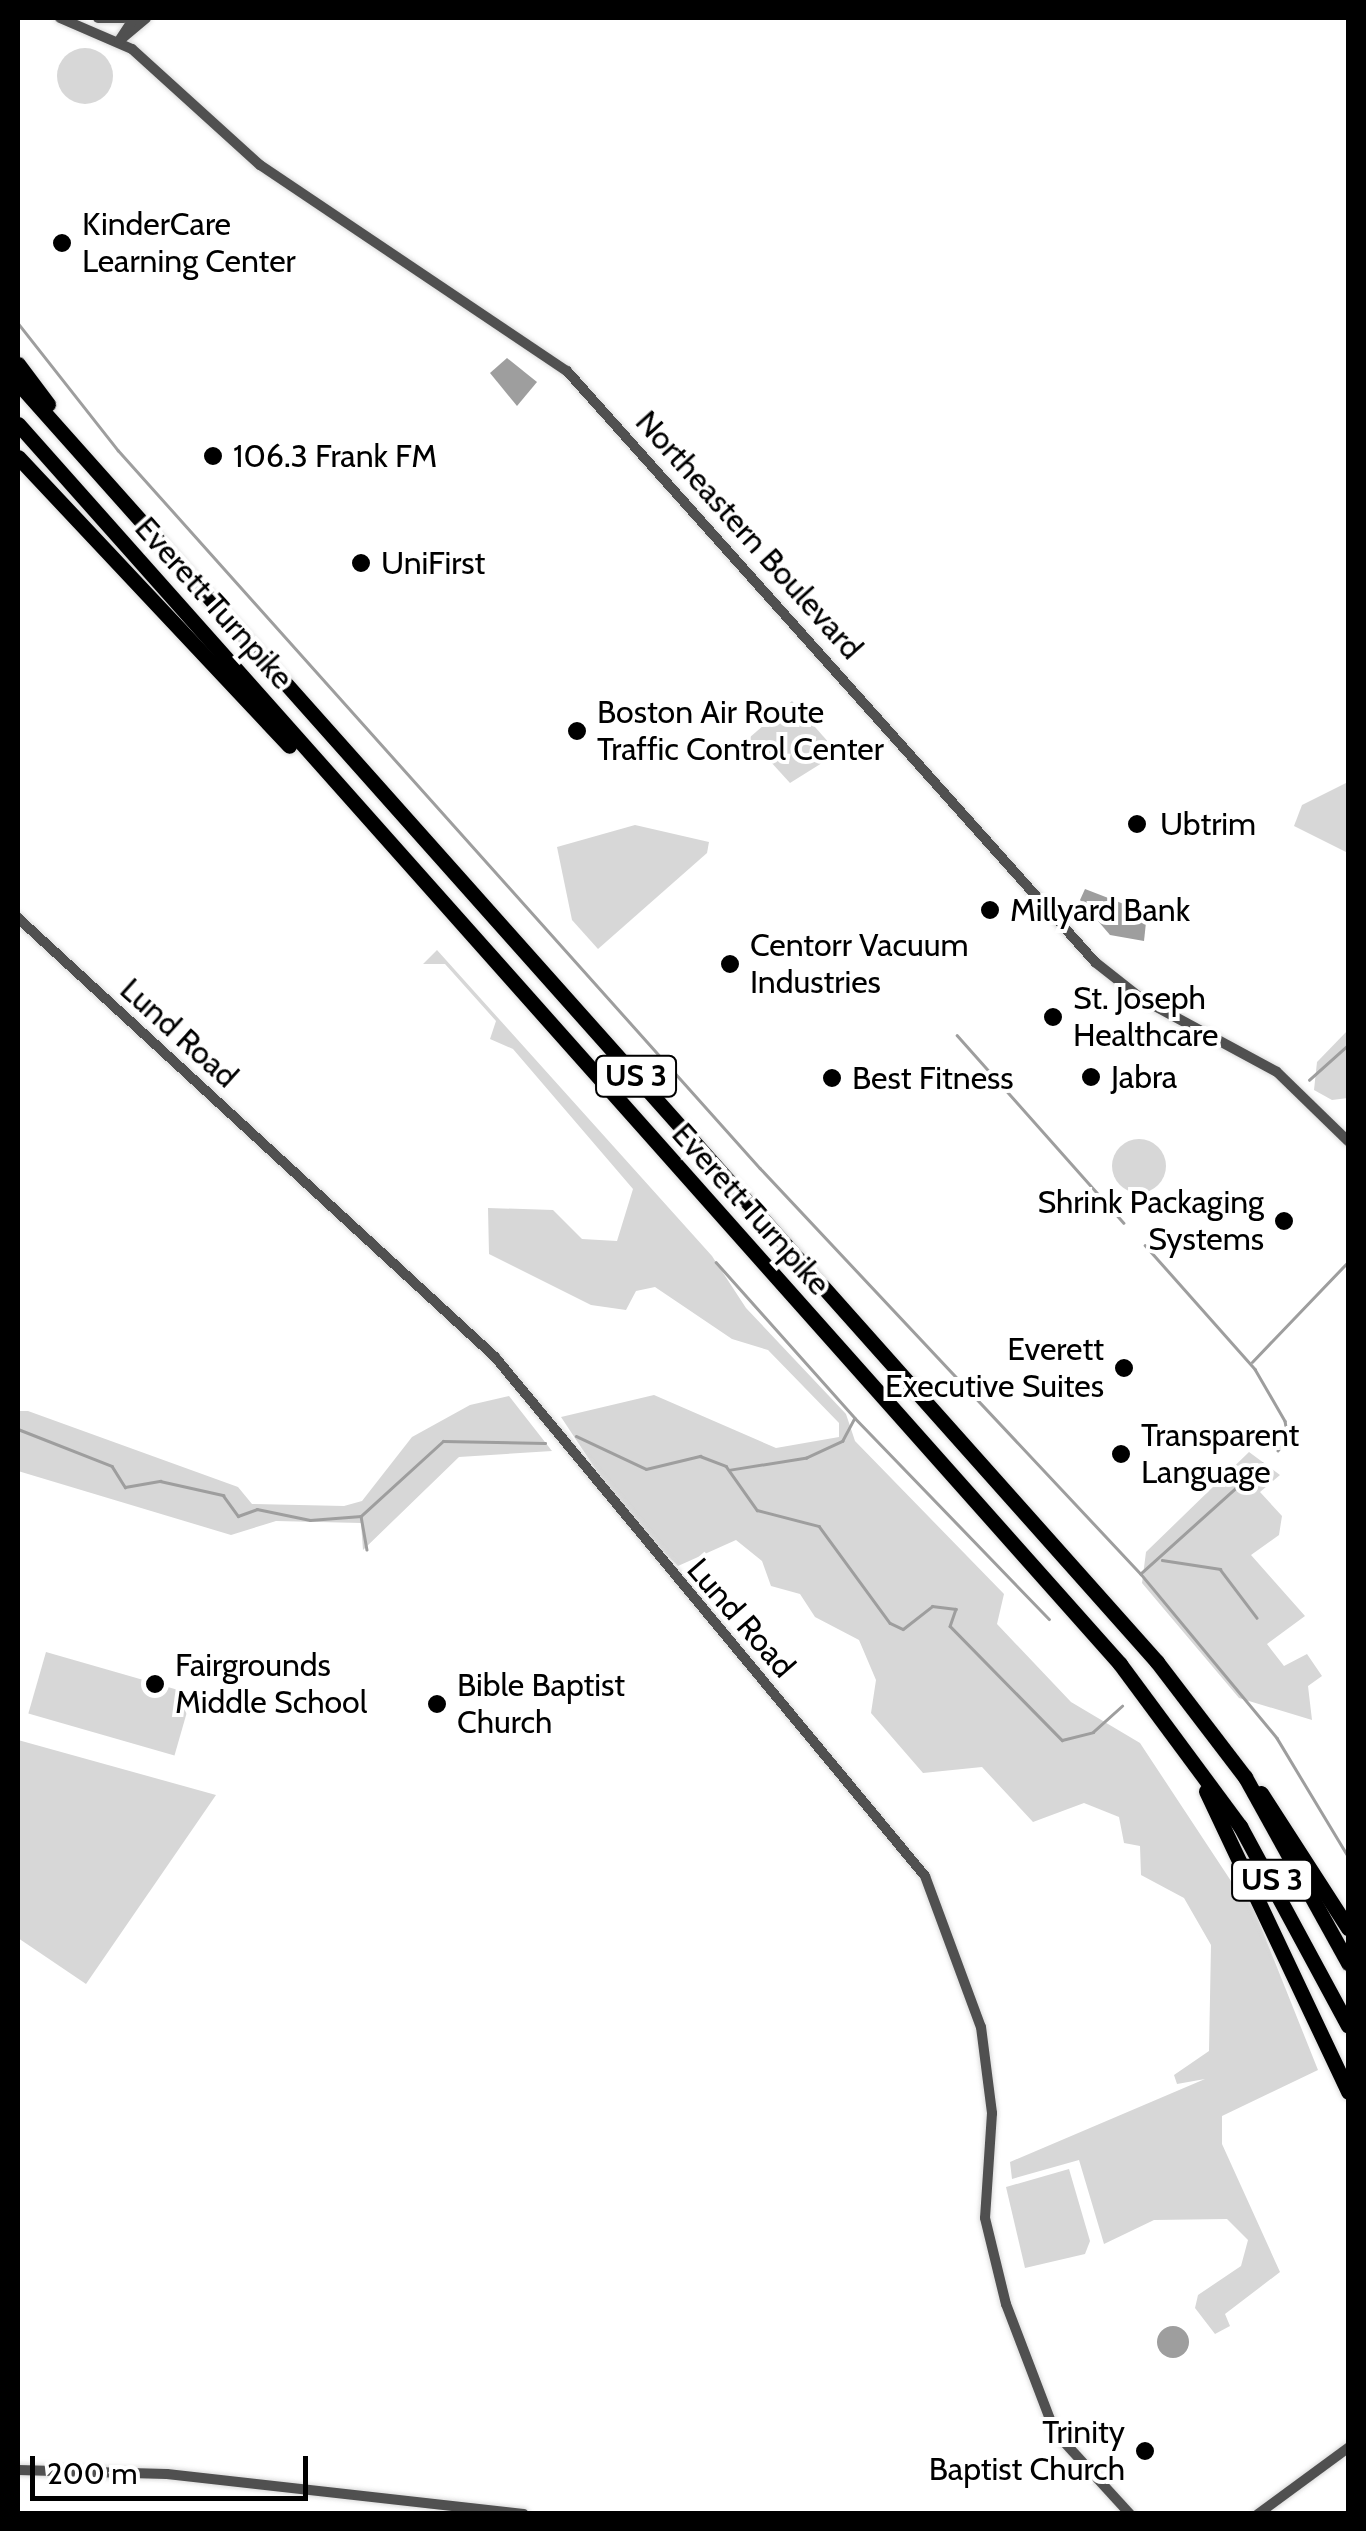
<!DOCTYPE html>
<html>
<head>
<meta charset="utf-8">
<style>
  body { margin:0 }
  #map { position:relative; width:1366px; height:2531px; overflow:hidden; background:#fff; font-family:Cabin,sans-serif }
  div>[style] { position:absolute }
  .green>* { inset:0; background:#d7d7d7; transform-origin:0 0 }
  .round { border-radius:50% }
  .water>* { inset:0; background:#9e9e9e }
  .stream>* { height:2.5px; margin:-1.25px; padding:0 1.25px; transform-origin:1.25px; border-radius:1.25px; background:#9e9e9e }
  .roads { filter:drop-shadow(0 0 2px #dbdbdb) drop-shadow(0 0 2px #dbdbdb) }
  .minor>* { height:10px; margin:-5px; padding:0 5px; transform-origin:5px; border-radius:5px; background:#505050 }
  .highway>* { height:15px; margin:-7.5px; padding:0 7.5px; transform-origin:7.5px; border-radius:7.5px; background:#000 }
  .dots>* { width:28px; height:28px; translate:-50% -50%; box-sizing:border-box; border:5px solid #fff; border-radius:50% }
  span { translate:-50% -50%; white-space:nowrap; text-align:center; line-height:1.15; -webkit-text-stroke:8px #fff; paint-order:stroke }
  .shield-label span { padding:2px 8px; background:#fff; border:2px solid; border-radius:8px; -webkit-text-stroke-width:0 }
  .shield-label { font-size:30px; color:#000; font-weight:700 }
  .poi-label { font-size:32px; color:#000 }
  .left { translate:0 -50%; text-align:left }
  .right { translate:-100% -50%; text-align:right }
  .street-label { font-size:32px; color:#000 }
  .frame { position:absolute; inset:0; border:20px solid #000; pointer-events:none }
  .scale { position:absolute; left:30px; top:2456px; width:278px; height:45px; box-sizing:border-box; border:5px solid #000; border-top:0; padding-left:12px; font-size:30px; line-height:35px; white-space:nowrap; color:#000; -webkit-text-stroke:8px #fff; paint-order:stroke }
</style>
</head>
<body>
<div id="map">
  <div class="green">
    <i class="round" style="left:57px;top:48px;width:56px;height:56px"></i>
    <i style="clip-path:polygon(792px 701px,838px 753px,790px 783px,749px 738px)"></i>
    <i style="clip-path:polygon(1348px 782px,1348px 853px,1294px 826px,1302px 805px)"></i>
    <i style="clip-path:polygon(635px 825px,709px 842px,707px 853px,598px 949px,572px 920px,557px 847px)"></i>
    <i style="clip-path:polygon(437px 950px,712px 1256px,746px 1308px,846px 1414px,855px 1441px,1004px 1594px,997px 1624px,1071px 1702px,1140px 1743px,1233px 1884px,1241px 1877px,1318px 2070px,1222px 2116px,1222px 2144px,1280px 2272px,1225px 2314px,1230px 2326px,1215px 2334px,1195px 2308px,1198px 2295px,1241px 2266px,1248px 2240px,1227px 2219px,1154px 2220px,1104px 2244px,1079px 2160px,1012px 2179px,1010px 2162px,1205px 2079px,1177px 2084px,1174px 2075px,1209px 2051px,1211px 1945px,1184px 1898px,1141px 1875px,1140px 1846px,1124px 1843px,1119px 1817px,1084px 1803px,1033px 1822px,982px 1767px,923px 1773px,871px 1713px,876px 1680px,859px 1640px,815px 1617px,800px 1594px,771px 1586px,762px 1561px,736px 1540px,678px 1566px,626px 1515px,561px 1417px,654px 1395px,776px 1448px,839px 1437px,839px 1423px,768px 1350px,732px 1339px,655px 1287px,636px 1291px,626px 1310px,591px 1305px,489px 1254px,488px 1208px,553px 1210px,582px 1239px,617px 1241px,633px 1189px,513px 1049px,490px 1039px,496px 1021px,445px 964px,423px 964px)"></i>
    <i style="clip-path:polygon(1348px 1030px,1348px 1098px,1332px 1100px,1314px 1090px,1317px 1062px)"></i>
    <i class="round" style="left:1112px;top:1139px;width:54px;height:54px"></i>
    <i style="clip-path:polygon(509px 1396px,552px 1451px,459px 1457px,363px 1550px,361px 1523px,276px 1521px,231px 1535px,18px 1471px,18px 1411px,28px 1411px,238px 1487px,252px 1504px,344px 1506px,362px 1501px,412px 1437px,470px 1405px)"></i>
    <i style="clip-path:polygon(1249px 1452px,1280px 1475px,1260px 1492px,1282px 1516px,1279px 1535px,1251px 1555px,1305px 1616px,1267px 1644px,1284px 1666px,1307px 1654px,1322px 1676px,1308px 1686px,1312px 1720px,1239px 1698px,1142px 1583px,1146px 1552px)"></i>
    <i style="left:46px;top:1652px;width:152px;height:64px;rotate:16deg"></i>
    <i style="clip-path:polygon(18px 1740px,216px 1795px,86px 1984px,18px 1938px)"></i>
    <i style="clip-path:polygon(1069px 2169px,1090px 2241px,1085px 2254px,1025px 2268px,1006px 2187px)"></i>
  </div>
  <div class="water">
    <i style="clip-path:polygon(507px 358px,537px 382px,517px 406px,490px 373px)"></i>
    <i style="clip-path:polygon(1085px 889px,1147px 913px,1144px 941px,1110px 935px,1080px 900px)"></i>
    <i class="round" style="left:1157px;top:2326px;width:32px;height:32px"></i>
  </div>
  <div class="stream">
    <i style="left:18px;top:323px;width:162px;rotate:51.8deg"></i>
    <i style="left:118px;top:450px;width:963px;rotate:48.2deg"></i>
    <i style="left:760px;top:1168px;width:557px;rotate:46.82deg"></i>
    <i style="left:957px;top:1035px;width:251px;rotate:48.4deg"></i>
    <i style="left:1309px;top:1080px;width:52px;rotate:-41.9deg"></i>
    <i style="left:1145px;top:1245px;width:166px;rotate:48.4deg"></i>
    <i style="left:1255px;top:1369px;width:60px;rotate:60deg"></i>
    <i style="left:1285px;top:1421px;width:17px;rotate:80deg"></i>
    <i style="left:1288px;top:1438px;width:16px;rotate:128deg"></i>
    <i style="left:716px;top:1262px;width:209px;rotate:48.3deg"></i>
    <i style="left:855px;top:1418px;width:26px;rotate:118deg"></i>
    <i style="left:843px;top:1441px;width:40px;rotate:155deg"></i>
    <i style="left:807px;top:1458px;width:77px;rotate:171deg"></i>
    <i style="left:1252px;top:1362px;width:139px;rotate:-46.2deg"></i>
    <i style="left:856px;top:1419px;width:278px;rotate:46deg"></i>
    <i style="left:18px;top:1429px;width:101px;rotate:21.5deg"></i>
    <i style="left:112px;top:1466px;width:25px;rotate:58deg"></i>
    <i style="left:125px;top:1487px;width:36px;rotate:-10deg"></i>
    <i style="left:160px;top:1481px;width:65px;rotate:12.5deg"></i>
    <i style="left:223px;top:1495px;width:26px;rotate:54deg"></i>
    <i style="left:238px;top:1516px;width:20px;rotate:-20deg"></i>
    <i style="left:257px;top:1509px;width:54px;rotate:11.7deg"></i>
    <i style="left:310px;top:1520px;width:51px;rotate:-4.5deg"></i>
    <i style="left:361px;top:1516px;width:111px;rotate:-42.4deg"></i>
    <i style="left:443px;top:1441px;width:102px;rotate:1.1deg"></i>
    <i style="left:576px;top:1436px;width:77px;rotate:25.2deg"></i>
    <i style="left:646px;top:1469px;width:56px;rotate:-13.5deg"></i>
    <i style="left:700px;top:1456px;width:28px;rotate:21deg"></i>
    <i style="left:726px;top:1466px;width:54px;rotate:54.8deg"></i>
    <i style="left:757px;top:1510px;width:64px;rotate:14.5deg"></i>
    <i style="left:819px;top:1526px;width:120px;rotate:53.8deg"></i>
    <i style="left:890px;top:1623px;width:14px;rotate:25deg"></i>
    <i style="left:903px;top:1629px;width:37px;rotate:-38deg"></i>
    <i style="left:932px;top:1606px;width:24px;rotate:7deg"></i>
    <i style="left:956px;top:1609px;width:18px;rotate:109deg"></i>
    <i style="left:950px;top:1626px;width:160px;rotate:45.5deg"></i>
    <i style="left:1062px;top:1740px;width:32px;rotate:-14deg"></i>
    <i style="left:1093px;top:1732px;width:39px;rotate:-42deg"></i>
    <i style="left:1263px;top:1464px;width:164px;rotate:138deg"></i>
    <i style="left:1141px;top:1574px;width:213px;rotate:50.3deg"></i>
    <i style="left:1277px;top:1738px;width:138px;rotate:59deg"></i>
    <i style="left:361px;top:1516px;width:34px;rotate:80deg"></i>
    <i style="left:1162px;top:1560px;width:59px;rotate:8.8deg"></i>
    <i style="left:1220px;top:1569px;width:61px;rotate:52.9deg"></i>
  </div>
  <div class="roads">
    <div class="minor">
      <i style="left:60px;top:18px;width:78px;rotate:23.3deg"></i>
      <i style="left:132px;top:49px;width:173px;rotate:42.2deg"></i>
      <i style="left:260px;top:165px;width:370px;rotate:33.9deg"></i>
      <i style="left:567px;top:371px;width:793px;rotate:48.22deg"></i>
      <i style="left:1095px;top:962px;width:60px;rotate:38.2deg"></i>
      <i style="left:1142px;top:999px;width:153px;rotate:28.4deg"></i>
      <i style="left:1277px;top:1072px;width:99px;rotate:44.2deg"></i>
      <i style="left:98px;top:18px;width:26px"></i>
      <i style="left:119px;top:41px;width:35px;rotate:-40deg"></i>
      <i style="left:119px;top:41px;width:27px;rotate:-57deg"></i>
      <i style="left:18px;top:918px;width:648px;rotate:42.62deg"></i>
      <i style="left:495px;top:1357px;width:674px;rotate:50.36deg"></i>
      <i style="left:925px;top:1876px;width:161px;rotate:69.7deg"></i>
      <i style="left:981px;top:2027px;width:87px;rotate:82.7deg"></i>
      <i style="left:992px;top:2113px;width:105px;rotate:93.8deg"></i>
      <i style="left:985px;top:2218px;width:89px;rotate:76.3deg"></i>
      <i style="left:1006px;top:2304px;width:137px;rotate:69.1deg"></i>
      <i style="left:1055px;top:2432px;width:111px;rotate:47.6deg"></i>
      <i style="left:18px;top:2470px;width:149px;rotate:1.5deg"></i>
      <i style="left:167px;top:2474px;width:359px;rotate:6.4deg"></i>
      <i style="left:1258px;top:2514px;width:112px;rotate:-36.3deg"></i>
    </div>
    <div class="highway">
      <i style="left:18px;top:364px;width:50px;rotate:53.1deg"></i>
      <i style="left:18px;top:383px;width:1713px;rotate:48.31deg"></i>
      <i style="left:1157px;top:1662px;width:145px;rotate:52.6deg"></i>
      <i style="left:1245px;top:1777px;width:213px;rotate:61deg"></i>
      <i style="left:18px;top:424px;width:1659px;rotate:48.37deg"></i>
      <i style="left:1120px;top:1664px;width:202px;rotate:53.5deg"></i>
      <i style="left:1240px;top:1826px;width:227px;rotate:61.6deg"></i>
      <i style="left:18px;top:457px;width:396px;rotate:46.8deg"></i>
      <i style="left:1206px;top:1791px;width:333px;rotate:64.7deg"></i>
      <i style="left:1261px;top:1793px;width:161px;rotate:57.2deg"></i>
    </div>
  </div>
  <div class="dots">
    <i style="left:62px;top:243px;background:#000"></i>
    <i style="left:213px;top:456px;background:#000"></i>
    <i style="left:361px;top:563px;background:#000"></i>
    <i style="left:577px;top:731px;background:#000"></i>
    <i style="left:1137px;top:824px;background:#000"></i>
    <i style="left:990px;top:910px;background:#000"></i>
    <i style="left:730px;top:964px;background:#000"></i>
    <i style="left:1053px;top:1017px;background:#000"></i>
    <i style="left:1091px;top:1077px;background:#000"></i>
    <i style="left:832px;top:1078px;background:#000"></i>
    <i style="left:1284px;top:1221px;background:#000"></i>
    <i style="left:1124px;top:1368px;background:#000"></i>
    <i style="left:1121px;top:1454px;background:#000"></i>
    <i style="left:155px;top:1684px;background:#000"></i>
    <i style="left:437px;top:1704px;background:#000"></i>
    <i style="left:1145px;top:2451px;background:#000"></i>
  </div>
  <div class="shield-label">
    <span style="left:636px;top:1076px">US 3</span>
    <span style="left:1272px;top:1880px">US 3</span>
  </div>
  <div class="poi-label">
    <span class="left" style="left:82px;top:243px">KinderCare<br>Learning Center</span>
    <span class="left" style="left:233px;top:456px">106.3 Frank FM</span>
    <span class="left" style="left:381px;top:563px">UniFirst</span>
    <span class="left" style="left:597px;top:731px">Boston Air Route<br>Traffic Control Center</span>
    <span class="left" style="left:1160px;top:824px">Ubtrim</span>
    <span class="left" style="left:1010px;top:910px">Millyard Bank</span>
    <span class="left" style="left:750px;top:964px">Centorr Vacuum<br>Industries</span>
    <span class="left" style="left:1073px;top:1017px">St. Joseph<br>Healthcare</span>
    <span class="left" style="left:1111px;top:1077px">Jabra</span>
    <span class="left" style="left:852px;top:1078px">Best Fitness</span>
    <span class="right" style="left:1264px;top:1221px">Shrink Packaging<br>Systems</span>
    <span class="right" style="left:1104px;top:1368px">Everett<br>Executive Suites</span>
    <span class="left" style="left:1141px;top:1454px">Transparent<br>Language</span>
    <span class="left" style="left:175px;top:1684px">Fairgrounds<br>Middle School</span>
    <span class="left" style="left:457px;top:1704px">Bible Baptist<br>Church</span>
    <span class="right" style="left:1125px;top:2451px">Trinity<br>Baptist Church</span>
  </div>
  <div class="street-label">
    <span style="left:749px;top:535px;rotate:48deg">Northeastern Boulevard</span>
    <span style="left:214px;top:603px;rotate:48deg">Everett Turnpike</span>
    <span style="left:179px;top:1033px;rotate:42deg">Lund Road</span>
    <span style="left:751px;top:1209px;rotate:48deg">Everett Turnpike</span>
    <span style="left:741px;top:1618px;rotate:49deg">Lund Road</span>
  </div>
  <div class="frame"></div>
  <div class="scale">200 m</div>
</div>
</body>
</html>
